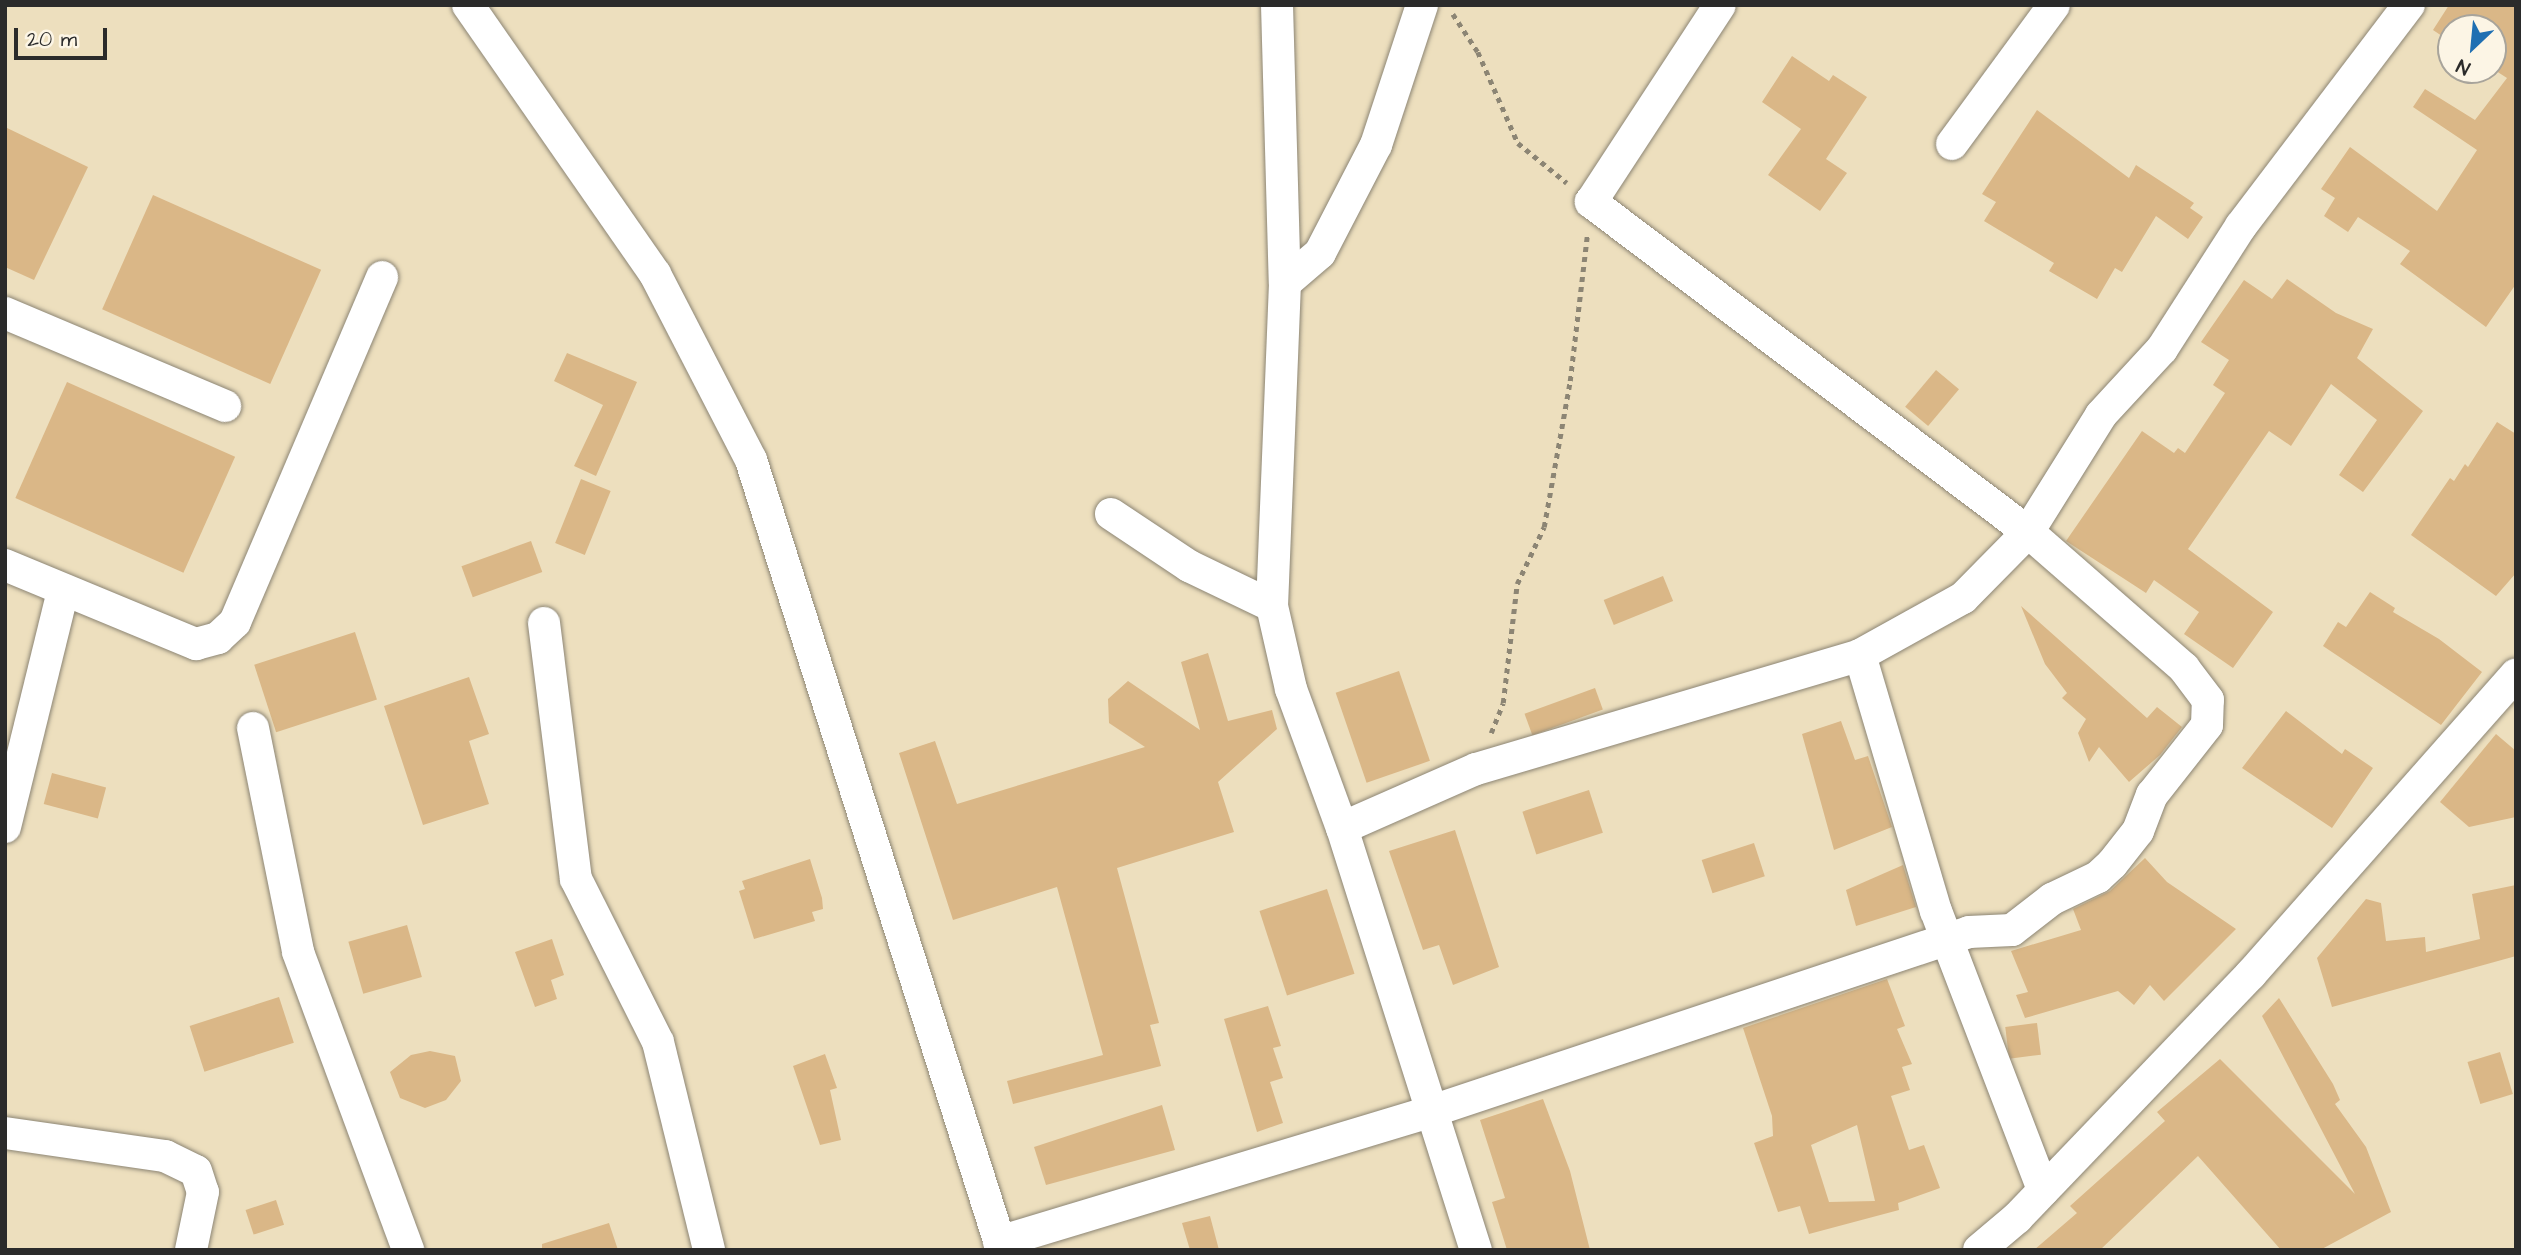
<!DOCTYPE html>
<html>
<head>
<meta charset="utf-8">
<style>
  body { margin:0 }
  #map { position:relative; width:2521px; height:1255px; overflow:hidden; background:#eddfbe; font-family:"Architects Daughter",sans-serif }
  div>[style] { position:absolute }
  .building>* { inset:0; background:#dab787; transform-origin:0 0 }
  .path>* { height:4.5px; margin-top:-2.25px; transform-origin:0; background:repeating-linear-gradient(90deg,#8c8574 0 5px,transparent 0 10px) }
  .roads { filter:drop-shadow(0 0 2px #8c8574) drop-shadow(0 0 2px #8c8574) }
  .minor>* { height:32px; margin:-16px; padding:0 16px; transform-origin:16px; border-radius:16px; background:#fff }
  span { translate:-50% -50%; white-space:nowrap; text-align:center; line-height:1.15; -webkit-text-stroke:6px #fcf5e5; paint-order:stroke }
  .frame { position:absolute; inset:0; border:7px solid #2b2b2b; pointer-events:none }
  .north { position:absolute; left:2437px; top:14px; width:70px; height:70px; box-sizing:border-box; background:#fcf5e5; border:2px solid #a8a49b; border-radius:50%; rotate:206deg; font-size:19px; font-weight:700; line-height:28px; text-align:center; color:#2b2b2b }
  .north::after { content:''; display:block; margin:auto; width:24px; height:32px; background:#1f6fb2; clip-path:polygon(50% 0,100% 100%,50% 72%,0 100%) }
  .scale { position:absolute; left:14px; top:28px; width:93px; height:32px; box-sizing:border-box; border:4px solid #2b2b2b; border-top:0; padding-left:9px; font-size:21px; line-height:24px; white-space:nowrap; color:#2b2b2b; -webkit-text-stroke:5px #fcf5e5; paint-order:stroke }
</style>
</head>
<body>
<div id="map">
  <div class="building">
    <i style="clip-path:polygon(2449px 5px,2516px 5px,2516px 284px,2486px 327px,2400px 264px,2410px 251px,2358px 217px,2348px 232px,2324px 216px,2335px 198px,2321px 189px,2350px 147px,2437px 211px,2477px 150px,2413px 107px,2425px 89px,2475px 120px,2507px 78px,2493px 69px,2493px 28px,2451px 28px,2451px 42px,2433px 30px)"></i>
    <i style="clip-path:polygon(1792px 56px,1829px 81px,1833px 75px,1867px 97px,1826px 159px,1847px 173px,1820px 211px,1768px 175px,1801px 129px,1762px 102px)"></i>
    <i style="clip-path:polygon(2037px 110px,2129px 178px,2136px 165px,2194px 203px,2190px 208px,2203px 217px,2188px 239px,2156px 216px,2122px 272px,2115px 268px,2097px 299px,2049px 271px,2054px 263px,1984px 221px,1996px 202px,1982px 194px)"></i>
    <i style="clip-path:polygon(5px 127px,88px 167px,34px 280px,5px 267px)"></i>
    <i style="left:153px;top:195px;width:184px;height:125px;rotate:24deg"></i>
    <i style="clip-path:polygon(2287px 279px,2336px 313px,2373px 329px,2357px 358px,2423px 411px,2363px 492px,2339px 475px,2377px 420px,2331px 384px,2291px 446px,2269px 431px,2188px 549px,2273px 612px,2233px 668px,2184px 634px,2199px 612px,2154px 580px,2146px 593px,2066px 541px,2142px 431px,2174px 453px,2178px 448px,2185px 453px,2225px 393px,2213px 385px,2229px 360px,2201px 342px,2244px 280px,2272px 299px)"></i>
    <i style="clip-path:polygon(567px 353px,637px 382px,596px 476px,574px 466px,603px 405px,554px 381px)"></i>
    <i style="left:1936px;top:370px;width:30px;height:48px;rotate:40deg"></i>
    <i style="left:67px;top:382px;width:184px;height:127px;rotate:24deg"></i>
    <i style="clip-path:polygon(2497px 422px,2516px 434px,2516px 573px,2496px 596px,2411px 535px,2450px 478px,2454px 481px,2465px 464px,2468px 467px)"></i>
    <i style="left:581px;top:479px;width:32px;height:69px;rotate:22deg"></i>
    <i style="left:531px;top:541px;width:33px;height:74px;rotate:70deg"></i>
    <i style="left:1663px;top:576px;width:27px;height:64px;rotate:68deg"></i>
    <i style="clip-path:polygon(2370px 592px,2395px 608px,2393px 612px,2439px 639px,2482px 672px,2441px 725px,2323px 646px,2338px 622px,2346px 627px)"></i>
    <i style="clip-path:polygon(2021px 606px,2147px 718px,2157px 707px,2182px 727px,2160px 755px,2129px 782px,2099px 747px,2089px 762px,2078px 733px,2086px 719px,2062px 698px,2067px 693px,2045px 664px)"></i>
    <i style="left:355px;top:632px;width:71px;height:106px;rotate:72deg"></i>
    <i style="clip-path:polygon(1208px 653px,1228px 721px,1272px 710px,1277px 729px,1218px 782px,1234px 832px,1117px 868px,1159px 1023px,1150px 1025px,1161px 1066px,1013px 1104px,1007px 1081px,1103px 1055px,1057px 887px,953px 920px,899px 753px,935px 741px,957px 804px,1145px 747px,1109px 723px,1108px 699px,1128px 681px,1200px 730px,1181px 662px)"></i>
    <i style="left:1399px;top:671px;width:95px;height:67px;rotate:71deg"></i>
    <i style="clip-path:polygon(469px 677px,489px 734px,469px 741px,489px 804px,423px 825px,384px 706px)"></i>
    <i style="left:1595px;top:688px;width:23px;height:75px;rotate:70deg"></i>
    <i style="clip-path:polygon(2286px 711px,2342px 754px,2345px 749px,2373px 768px,2332px 828px,2242px 768px)"></i>
    <i style="clip-path:polygon(1841px 721px,1855px 760px,1868px 756px,1892px 827px,1834px 850px,1802px 734px)"></i>
    <i style="clip-path:polygon(2496px 734px,2516px 751px,2516px 817px,2469px 827px,2440px 802px)"></i>
    <i style="left:52px;top:773px;width:56px;height:32px;rotate:15deg"></i>
    <i style="left:1589px;top:790px;width:45px;height:70px;rotate:72deg"></i>
    <i style="clip-path:polygon(1455px 830px,1499px 967px,1453px 985px,1439px 945px,1423px 950px,1389px 851px)"></i>
    <i style="left:1754px;top:843px;width:35px;height:55px;rotate:72deg"></i>
    <i style="clip-path:polygon(2145px 858px,2167px 882px,2236px 929px,2164px 1001px,2150px 985px,2134px 1005px,2118px 991px,2025px 1018px,2016px 995px,2028px 992px,2011px 951px,2081px 930px,2073px 909px,2110px 891px)"></i>
    <i style="clip-path:polygon(810px 859px,822px 898px,823px 909px,812px 912px,815px 921px,754px 939px,739px 891px,745px 889px,742px 881px)"></i>
    <i style="clip-path:polygon(1903px 865px,1916px 907px,1856px 926px,1846px 890px)"></i>
    <i style="clip-path:polygon(2516px 885px,2516px 956px,2332px 1007px,2317px 958px,2366px 899px,2381px 903px,2386px 941px,2425px 937px,2426px 952px,2480px 939px,2472px 894px)"></i>
    <i style="left:1327px;top:889px;width:89px;height:71px;rotate:72deg"></i>
    <i style="left:407px;top:925px;width:54px;height:61px;rotate:74deg"></i>
    <i style="clip-path:polygon(552px 939px,564px 975px,551px 980px,557px 999px,535px 1007px,515px 952px)"></i>
    <i style="clip-path:polygon(evenodd,1887px 979px,1905px 1026px,1897px 1029px,1912px 1064px,1902px 1067px,1910px 1090px,1891px 1096px,1909px 1150px,1924px 1145px,1940px 1188px,1898px 1203px,1899px 1210px,1809px 1234px,1800px 1206px,1778px 1212px,1754px 1143px,1773px 1136px,1772px 1116px,1743px 1028px,1887px 979px,1857px 1125px,1875px 1201px,1829px 1202px,1811px 1145px,1857px 1125px)"></i>
    <i style="left:279px;top:997px;width:48px;height:94px;rotate:72deg"></i>
    <i style="clip-path:polygon(2279px 998px,2333px 1084px,2340px 1100px,2335px 1104px,2366px 1147px,2391px 1212px,2320px 1250px,2281px 1250px,2198px 1156px,2100px 1250px,2034px 1250px,2077px 1213px,2070px 1206px,2165px 1121px,2157px 1112px,2220px 1059px,2355px 1194px,2262px 1016px)"></i>
    <i style="clip-path:polygon(1268px 1006px,1281px 1046px,1273px 1048px,1283px 1078px,1270px 1082px,1283px 1123px,1257px 1132px,1224px 1019px)"></i>
    <i style="left:2037px;top:1023px;width:32px;height:32px;rotate:83deg"></i>
    <i style="clip-path:polygon(430px 1051px,455px 1056px,461px 1081px,446px 1100px,425px 1108px,400px 1098px,390px 1072px,411px 1055px)"></i>
    <i style="left:2500px;top:1052px;width:44px;height:34px;rotate:73deg"></i>
    <i style="clip-path:polygon(825px 1054px,837px 1088px,830px 1090px,841px 1140px,820px 1145px,793px 1066px)"></i>
    <i style="clip-path:polygon(1543px 1099px,1570px 1171px,1590px 1250px,1507px 1250px,1492px 1202px,1505px 1198px,1480px 1120px)"></i>
    <i style="clip-path:polygon(1162px 1105px,1175px 1150px,1046px 1185px,1034px 1147px)"></i>
    <i style="left:276px;top:1200px;width:26px;height:32px;rotate:72deg"></i>
    <i style="clip-path:polygon(1210px 1216px,1219px 1250px,1190px 1250px,1182px 1223px)"></i>
    <i style="clip-path:polygon(609px 1223px,618px 1250px,542px 1250px,542px 1244px)"></i>
  </div>
  <div class="path">
    <i style="left:1453px;top:14px;width:45px;rotate:56.7deg"></i>
    <i style="left:1478px;top:52px;width:99px;rotate:66.3deg"></i>
    <i style="left:1518px;top:143px;width:63px;rotate:39.2deg"></i>
    <i style="left:1491px;top:733px;width:32px;rotate:-68deg"></i>
    <i style="left:1503px;top:703px;width:120px;rotate:-83.3deg"></i>
    <i style="left:1517px;top:584px;width:63px;rotate:-64.7deg"></i>
    <i style="left:1544px;top:527px;width:148px;rotate:-79.9deg"></i>
    <i style="left:1570px;top:381px;width:146px;rotate:-83.3deg"></i>
  </div>
  <div class="roads">
    <div class="minor">
      <i style="left:468px;top:5px;width:328px;rotate:55.2deg"></i>
      <i style="left:655px;top:274px;width:209px;rotate:62.7deg"></i>
      <i style="left:751px;top:460px;width:829px;rotate:72.37deg"></i>
      <i style="left:1277px;top:5px;width:278px;rotate:88.4deg"></i>
      <i style="left:1285px;top:283px;width:323px;rotate:92.3deg"></i>
      <i style="left:1272px;top:606px;width:85px;rotate:77.1deg"></i>
      <i style="left:1291px;top:689px;width:148px;rotate:69.9deg"></i>
      <i style="left:1342px;top:828px;width:443px;rotate:72.4deg"></i>
      <i style="left:1952px;top:144px;width:172px;rotate:-53.7deg"></i>
      <i style="left:1285px;top:283px;width:46px;rotate:-40.6deg"></i>
      <i style="left:1320px;top:253px;width:122px;rotate:-62.6deg"></i>
      <i style="left:1376px;top:145px;width:147px;rotate:-71.8deg"></i>
      <i style="left:5px;top:313px;width:239px;rotate:22.9deg"></i>
      <i style="left:1111px;top:514px;width:94px;rotate:33.7deg"></i>
      <i style="left:1189px;top:566px;width:92px;rotate:25.7deg"></i>
      <i style="left:5px;top:565px;width:207px;rotate:22.5deg"></i>
      <i style="left:196px;top:644px;width:23px;rotate:-15deg"></i>
      <i style="left:218px;top:638px;width:23px;rotate:-43deg"></i>
      <i style="left:235px;top:622px;width:375px;rotate:-66.9deg"></i>
      <i style="left:544px;top:623px;width:258px;rotate:82.9deg"></i>
      <i style="left:576px;top:879px;width:182px;rotate:63.3deg"></i>
      <i style="left:658px;top:1042px;width:214px;rotate:76.2deg"></i>
      <i style="left:1860px;top:655px;width:267px;rotate:73.5deg"></i>
      <i style="left:1936px;top:911px;width:299px;rotate:69deg"></i>
      <i style="left:253px;top:728px;width:228px;rotate:78.6deg"></i>
      <i style="left:298px;top:952px;width:318px;rotate:69.7deg"></i>
      <i style="left:5px;top:827px;width:244px;rotate:-76.2deg"></i>
      <i style="left:1342px;top:828px;width:146px;rotate:-23.8deg"></i>
      <i style="left:1476px;top:769px;width:401px;rotate:-16.5deg"></i>
      <i style="left:1860px;top:655px;width:118px;rotate:-29deg"></i>
      <i style="left:1963px;top:598px;width:93px;rotate:-45.4deg"></i>
      <i style="left:2028px;top:532px;width:138px;rotate:-58deg"></i>
      <i style="left:2101px;top:415px;width:90px;rotate:-47.3deg"></i>
      <i style="left:2162px;top:349px;width:146px;rotate:-57.3deg"></i>
      <i style="left:2241px;top:226px;width:278px;rotate:-52.8deg"></i>
      <i style="left:5px;top:1133px;width:162px;rotate:8.2deg"></i>
      <i style="left:165px;top:1156px;width:34px;rotate:26deg"></i>
      <i style="left:196px;top:1171px;width:22px;rotate:72deg"></i>
      <i style="left:203px;top:1192px;width:59px;rotate:101.7deg"></i>
      <i style="left:999px;top:1242px;width:452px;rotate:-16.8deg"></i>
      <i style="left:1432px;top:1111px;width:566px;rotate:-18.43deg"></i>
      <i style="left:1969px;top:932px;width:43px;rotate:-2.7deg"></i>
      <i style="left:2012px;top:930px;width:51px;rotate:-37.8deg"></i>
      <i style="left:2052px;top:899px;width:51px;rotate:-25.6deg"></i>
      <i style="left:2098px;top:877px;width:19px;rotate:-43deg"></i>
      <i style="left:2112px;top:864px;width:42px;rotate:-51.8deg"></i>
      <i style="left:2138px;top:831px;width:39px;rotate:-69deg"></i>
      <i style="left:2152px;top:795px;width:89px;rotate:-51.8deg"></i>
      <i style="left:2207px;top:725px;width:25px;rotate:-88deg"></i>
      <i style="left:2208px;top:700px;width:40px;rotate:-127deg"></i>
      <i style="left:2184px;top:668px;width:207px;rotate:-138.9deg"></i>
      <i style="left:2028px;top:532px;width:548px;rotate:-142.94deg"></i>
      <i style="left:1591px;top:202px;width:235px;rotate:-56.8deg"></i>
      <i style="left:1979px;top:1250px;width:50px;rotate:-40.1deg"></i>
      <i style="left:2017px;top:1218px;width:338px;rotate:-46.2deg"></i>
      <i style="left:2251px;top:974px;width:400px;rotate:-48.5deg"></i>
    </div>
  </div>
  <div class="frame"></div>
  <div class="north">N</div>
  <div class="scale">20 m</div>
</div>
</body>
</html>
